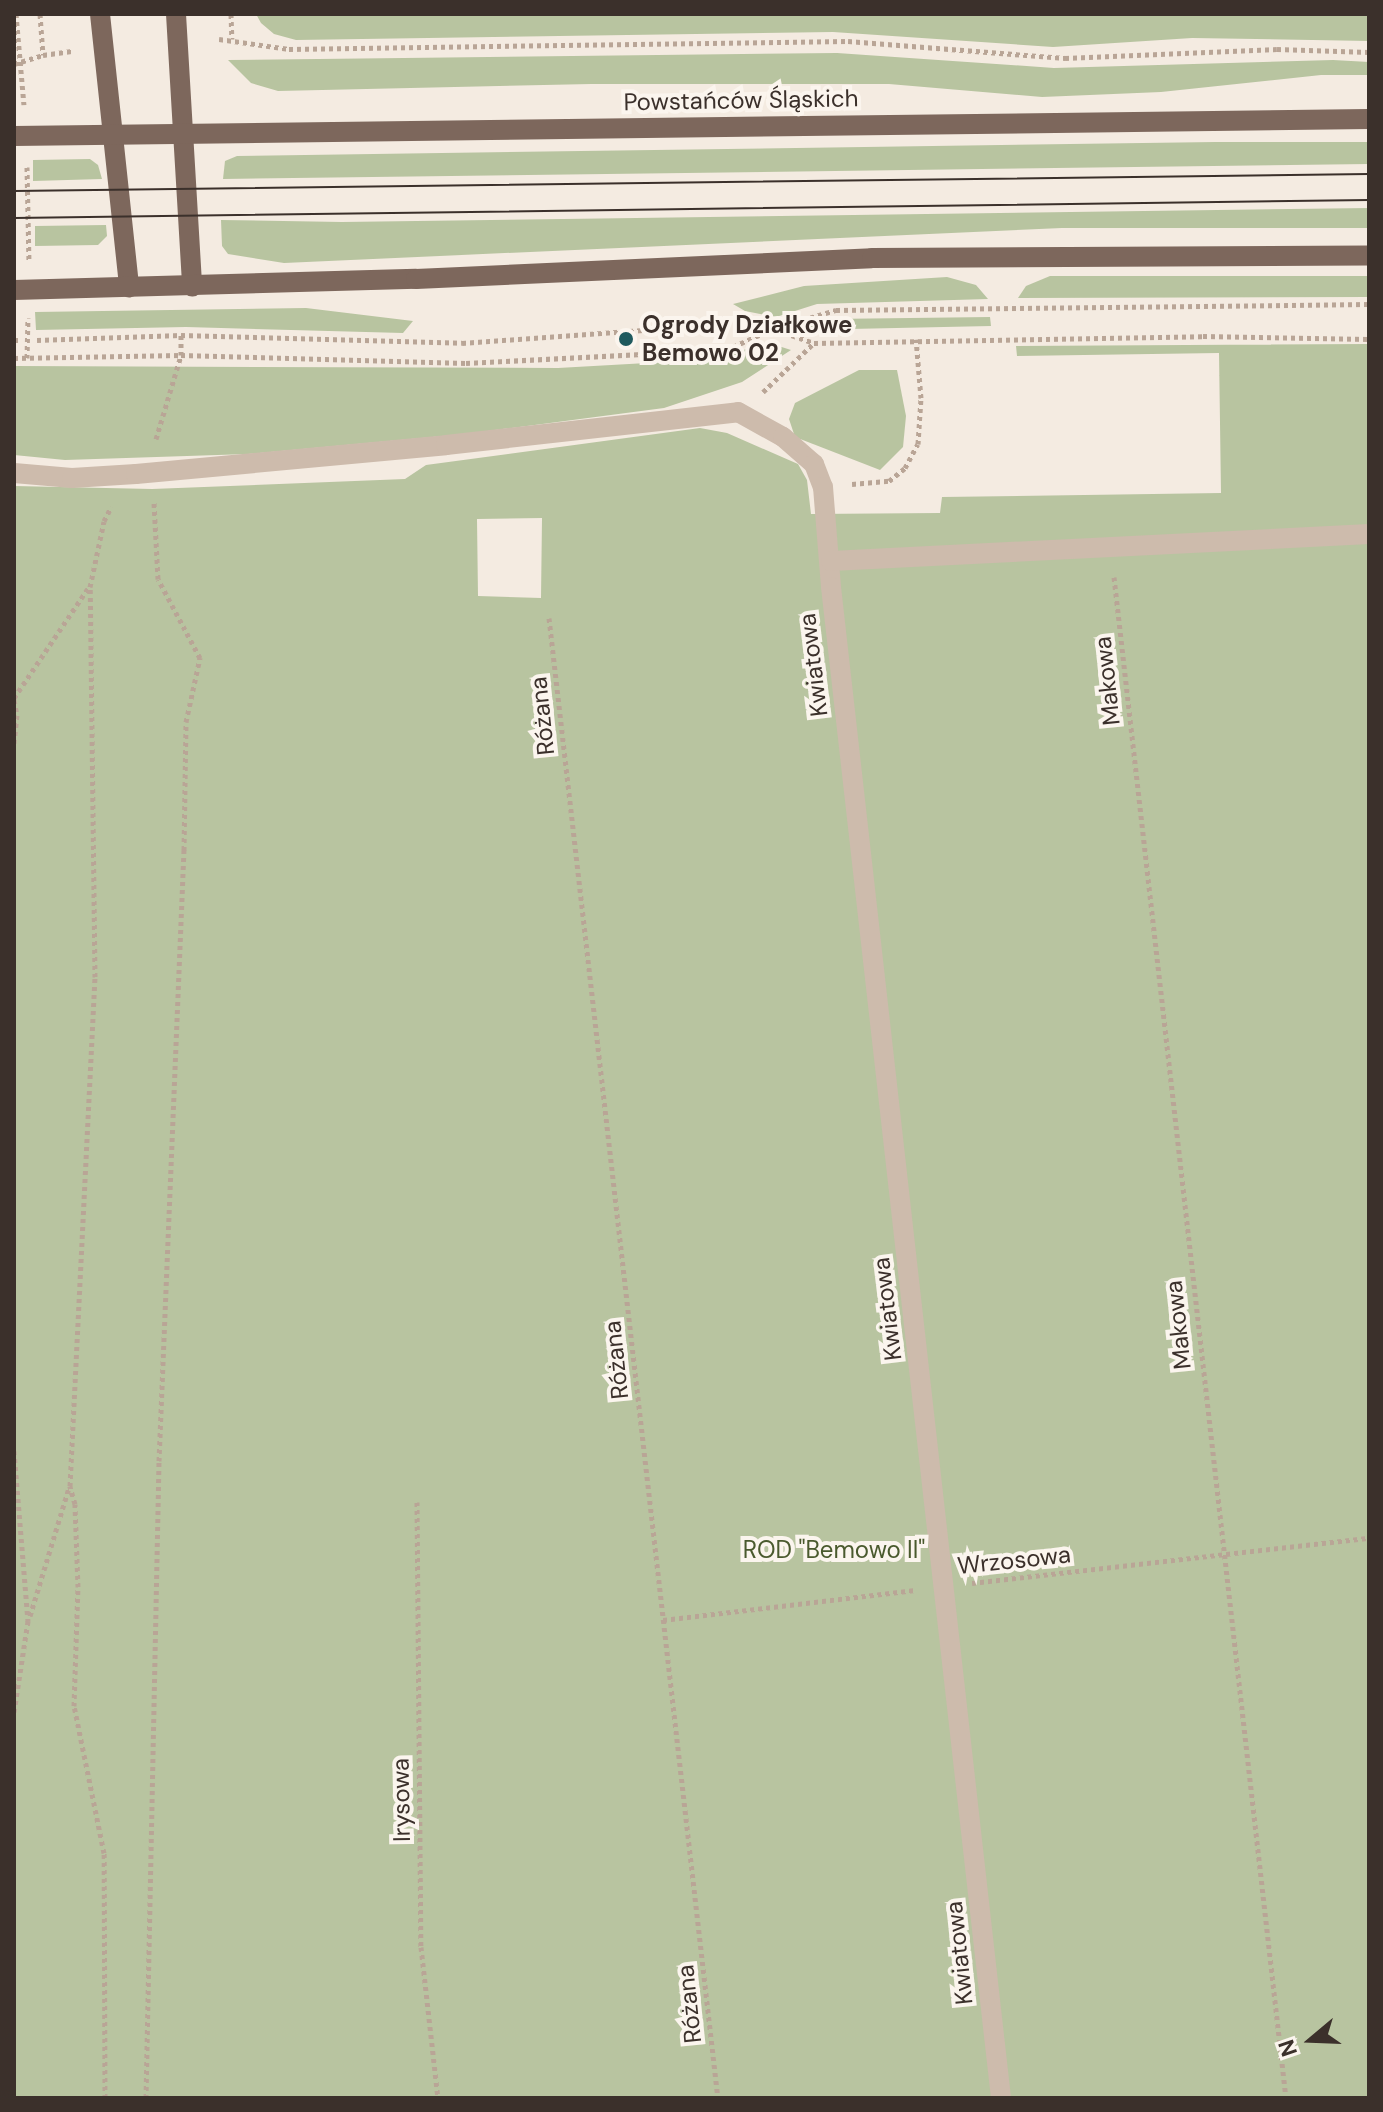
<!DOCTYPE html>
<html>
<head>
<meta charset="utf-8">
<style>
  body { margin:0 }
  #map { position:relative; width:1383px; height:2112px; overflow:hidden; background:#f4ebe1; font-family:"DM Sans",sans-serif }
  div>[style] { position:absolute }
  .green>* { inset:0; background:#b8c4a0 }
  .path>* { height:5px; margin-top:-2.5px; transform-origin:0; background:repeating-linear-gradient(90deg,#b9a596 0 4px,transparent 0 8px) }
  .minor>* { height:20px; margin:-10px; padding:0 10px; transform-origin:10px; border-radius:10px; background:#cdbbac }
  .major>* { height:20px; margin:-10px; padding:0 10px; transform-origin:10px; border-radius:10px; background:#7d675c }
  .tram>* { height:2px; margin:-1px; padding:0 1px; transform-origin:1px; border-radius:1px; background:#3b302b }
  .dots>* { width:22px; height:22px; translate:-50% -50%; box-sizing:border-box; border:4px solid #fbf5ee; border-radius:50% }
  span { translate:-50% -50%; white-space:nowrap; text-align:center; line-height:1.15; -webkit-text-stroke:8px #fbf5ee; paint-order:stroke }
  .street-label { font-size:24px; color:#3b302b }
  .poi-label { font-size:24px; color:#3b302b; font-weight:700 }
  .left { translate:0 -50%; text-align:left }
  .park-label { font-size:24px; color:#4a5a2e }
  .frame { position:absolute; inset:0; border:16px solid #3b302b; pointer-events:none }
  .north { position:absolute; left:1271px; top:2000px; width:80px; height:80px; -webkit-text-stroke:6px #fbf5ee; paint-order:stroke; rotate:251deg; font-size:22px; font-weight:700; line-height:32px; text-align:center; color:#3b302b }
  .north::after { content:''; display:block; margin:auto; width:28px; height:36px; background:#3b302b; clip-path:polygon(50% 0,100% 100%,50% 72%,0 100%) }
</style>
</head>
<body>
<div id="map">
  <div class="green">
    <i style="clip-path:polygon(256px 14px,1369px 14px,1369px 41px,1192px 38px,1053px 47px,833px 32px,296px 40px,274px 34px,261px 23px)"></i>
    <i style="clip-path:polygon(837px 53px,1054px 68px,1333px 60px,1369px 62px,1369px 75px,1321px 75px,1161px 92px,1042px 97px,889px 84px,591px 84px,278px 91px,251px 83px,228px 60px)"></i>
    <i style="clip-path:polygon(1215px 142px,1369px 142px,1369px 164px,223px 179px,225px 161px,237px 156px)"></i>
    <i style="clip-path:polygon(90px 159px,98px 165px,102px 179px,33px 181px,33px 160px)"></i>
    <i style="clip-path:polygon(1369px 208px,1369px 228px,1062px 228px,284px 263px,228px 254px,222px 246px,221px 220px,342px 222px)"></i>
    <i style="clip-path:polygon(106px 225px,107px 236px,98px 245px,35px 246px,35px 226px)"></i>
    <i style="clip-path:polygon(1050px 276px,1369px 276px,1369px 297px,1018px 298px,1026px 286px)"></i>
    <i style="clip-path:polygon(947px 277px,976px 285px,988px 299px,817px 304px,776px 317px,745px 311px,733px 304px,804px 286px)"></i>
    <i style="clip-path:polygon(306px 308px,413px 321px,403px 333px,186px 327px,36px 330px,35px 312px)"></i>
    <i style="clip-path:polygon(990px 317px,991px 326px,802px 330px,795px 327px,830px 319px)"></i>
    <i style="clip-path:polygon(766px 342px,791px 350px,742px 382px,664px 408px,465px 434px,248px 454px,65px 460px,14px 455px,14px 366px,558px 368px,718px 359px)"></i>
    <i style="clip-path:polygon(evenodd,1369px 344px,1369px 2098px,14px 2098px,14px 486px,152px 489px,405px 479px,426px 465px,700px 428px,727px 433px,798px 464px,807px 480px,811px 514px,940px 513px,942px 497px,1221px 493px,1219px 353px,1017px 356px,1016px 346px,1369px 344px,542px 518px,541px 598px,478px 596px,477px 519px,542px 518px)"></i>
    <i style="clip-path:polygon(859px 370px,897px 370px,906px 416px,903px 447px,880px 470px,795px 437px,789px 419px,795px 403px)"></i>
  </div>
  <div class="path">
    <i style="left:16px;top:14px;width:91px;rotate:85deg"></i>
    <i style="left:40px;top:14px;width:41px;rotate:85.8deg"></i>
    <i style="left:231px;top:14px;width:25px;rotate:88deg"></i>
    <i style="left:219px;top:39px;width:71px;rotate:8.1deg"></i>
    <i style="left:289px;top:49px;width:559px;rotate:-0.82deg"></i>
    <i style="left:848px;top:41px;width:218px;rotate:4.5deg"></i>
    <i style="left:1065px;top:58px;width:212px;rotate:-2.4deg"></i>
    <i style="left:1277px;top:49px;width:92px;rotate:1.9deg"></i>
    <i style="left:14px;top:64px;width:30px;rotate:-17deg"></i>
    <i style="left:43px;top:55px;width:29px;rotate:-8deg"></i>
    <i style="left:27px;top:167px;width:93px;rotate:88.8deg"></i>
    <i style="left:14px;top:340px;width:7px"></i>
    <i style="left:37px;top:340px;width:144px;rotate:-2deg"></i>
    <i style="left:181px;top:335px;width:281px;rotate:1.6deg"></i>
    <i style="left:462px;top:343px;width:293px;rotate:-4.1deg"></i>
    <i style="left:754px;top:322px;width:64px;rotate:19.3deg"></i>
    <i style="left:814px;top:343px;width:389px;rotate:-1deg"></i>
    <i style="left:1203px;top:336px;width:166px;rotate:1deg"></i>
    <i style="left:14px;top:358px;width:167px;rotate:-1deg"></i>
    <i style="left:181px;top:355px;width:285px;rotate:1.6deg"></i>
    <i style="left:466px;top:363px;width:260px;rotate:-2.9deg"></i>
    <i style="left:726px;top:350px;width:51px;rotate:-24.5deg"></i>
    <i style="left:772px;top:329px;width:67px;rotate:-16.5deg"></i>
    <i style="left:836px;top:310px;width:533px;rotate:-0.64deg"></i>
    <i style="left:27px;top:358px;width:40px;rotate:-88.6deg"></i>
    <i style="left:763px;top:392px;width:71px;rotate:-43.9deg"></i>
    <i style="left:156px;top:439px;width:88px;rotate:-73.4deg"></i>
    <i style="left:181px;top:355px;width:20px;rotate:-90deg"></i>
    <i style="left:852px;top:484px;width:37px;rotate:-5deg"></i>
    <i style="left:889px;top:481px;width:21px;rotate:-39deg"></i>
    <i style="left:905px;top:468px;width:27px;rotate:-62deg"></i>
    <i style="left:918px;top:444px;width:46px;rotate:-86.3deg"></i>
    <i style="left:921px;top:398px;width:59px;rotate:-94.8deg"></i>
    <i style="left:1114px;top:577px;width:1531px;rotate:83.55deg"></i>
    <i style="left:549px;top:618px;width:1490px;rotate:83.49deg"></i>
    <i style="left:14px;top:698px;width:134px;rotate:-56deg"></i>
    <i style="left:14px;top:700px;width:15px;rotate:79deg"></i>
    <i style="left:17px;top:715px;width:29px;rotate:96deg"></i>
    <i style="left:14px;top:1451px;width:171px;rotate:85.3deg"></i>
    <i style="left:28px;top:1621px;width:92px;rotate:98.7deg"></i>
    <i style="left:417px;top:1502px;width:445px;rotate:89.5deg"></i>
    <i style="left:421px;top:1947px;width:152px;rotate:83.6deg"></i>
    <i style="left:972px;top:1583px;width:400px;rotate:-6.5deg"></i>
    <i style="left:30px;top:1616px;width:134px;rotate:-73.1deg"></i>
    <i style="left:663px;top:1620px;width:254px;rotate:-6.8deg"></i>
    <i style="left:105px;top:2098px;width:245px;rotate:-90.2deg"></i>
    <i style="left:104px;top:1853px;width:150px;rotate:-101.5deg"></i>
    <i style="left:74px;top:1706px;width:119px;rotate:-88.1deg"></i>
    <i style="left:78px;top:1587px;width:83px;rotate:-92.1deg"></i>
    <i style="left:75px;top:1504px;width:19px;rotate:-106deg"></i>
    <i style="left:70px;top:1486px;width:510px;rotate:-87.19deg"></i>
    <i style="left:95px;top:977px;width:390px;rotate:-90.7deg"></i>
    <i style="left:90px;top:587px;width:67px;rotate:-78deg"></i>
    <i style="left:104px;top:521px;width:16px;rotate:-63deg"></i>
    <i style="left:146px;top:2098px;width:637px;rotate:-88.83deg"></i>
    <i style="left:159px;top:1461px;width:612px;rotate:-87.66deg"></i>
    <i style="left:184px;top:850px;width:128px;rotate:-89.1deg"></i>
    <i style="left:186px;top:722px;width:66px;rotate:-77.7deg"></i>
    <i style="left:200px;top:658px;width:89px;rotate:-118deg"></i>
    <i style="left:158px;top:579px;width:77px;rotate:-93deg"></i>
  </div>
  <div class="minor">
    <i style="left:14px;top:473px;width:58px;rotate:4.9deg"></i>
    <i style="left:72px;top:478px;width:64px;rotate:-3.6deg"></i>
    <i style="left:136px;top:474px;width:311px;rotate:-5.3deg"></i>
    <i style="left:446px;top:445px;width:294px;rotate:-6.4deg"></i>
    <i style="left:738px;top:412px;width:51px;rotate:29.1deg"></i>
    <i style="left:783px;top:437px;width:41px;rotate:41.1deg"></i>
    <i style="left:814px;top:464px;width:25px;rotate:69deg"></i>
    <i style="left:823px;top:487px;width:100px;rotate:85.4deg"></i>
    <i style="left:831px;top:587px;width:1521px;rotate:83.58deg"></i>
    <i style="left:831px;top:561px;width:539px;rotate:-2.87deg"></i>
  </div>
  <div class="major">
    <i style="left:100px;top:14px;width:275px;rotate:83.9deg"></i>
    <i style="left:176px;top:14px;width:273px;rotate:86.6deg"></i>
    <i style="left:14px;top:136px;width:1355px;rotate:-0.72deg"></i>
    <i style="left:14px;top:290px;width:402px;rotate:-1.6deg"></i>
    <i style="left:416px;top:279px;width:456px;rotate:-2.6deg"></i>
    <i style="left:872px;top:258px;width:497px;rotate:-0.3deg"></i>
  </div>
  <div class="tram">
    <i style="left:14px;top:191px;width:1355px;rotate:-0.72deg"></i>
    <i style="left:14px;top:218px;width:1355px;rotate:-0.76deg"></i>
  </div>
  <div class="dots">
    <i style="left:626px;top:339px;background:#1f5a5e"></i>
  </div>
  <div class="street-label">
    <span style="left:741px;top:100px;rotate:-1deg">Powstańców Śląskich</span>
    <span style="left:813px;top:665px;rotate:-97deg">Kwiatowa</span>
    <span style="left:1107px;top:681px;rotate:-96deg">Makowa</span>
    <span style="left:542px;top:716px;rotate:-96deg">Różana</span>
    <span style="left:887px;top:1309px;rotate:-97deg">Kwiatowa</span>
    <span style="left:1178px;top:1325px;rotate:-96deg">Makowa</span>
    <span style="left:616px;top:1360px;rotate:-96deg">Różana</span>
    <span style="left:1014px;top:1560px;rotate:-6deg">Wrzosowa</span>
    <span style="left:401px;top:1800px;rotate:-91deg">Irysowa</span>
    <span style="left:959px;top:1953px;rotate:-96deg">Kwiatowa</span>
    <span style="left:689px;top:2004px;rotate:-96deg">Różana</span>
  </div>
  <div class="poi-label">
    <span class="left" style="left:642px;top:339px">Ogrody Działkowe<br>Bemowo 02</span>
  </div>
  <div class="park-label">
    <span style="left:834px;top:1550px">ROD "Bemowo II"</span>
  </div>
  <div class="frame"></div>
  <div class="north">N</div>
</div>
</body>
</html>
